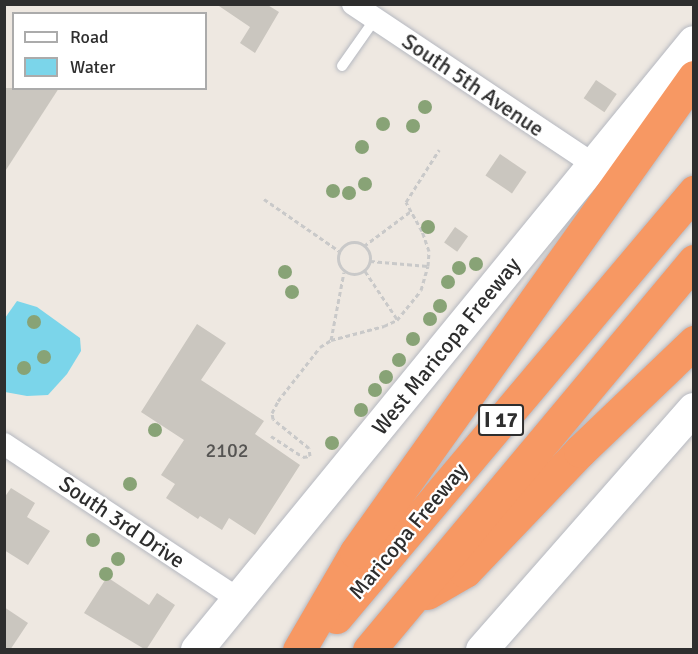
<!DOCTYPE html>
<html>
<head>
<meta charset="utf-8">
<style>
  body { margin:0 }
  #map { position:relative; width:698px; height:654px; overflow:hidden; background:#eee8e1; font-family:Signika,sans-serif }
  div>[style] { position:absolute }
  .water>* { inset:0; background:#7bd5ea }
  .building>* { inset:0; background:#cac6bf; transform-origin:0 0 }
  .path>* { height:3px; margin-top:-1.5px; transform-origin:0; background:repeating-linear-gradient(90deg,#c9c9c9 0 4.5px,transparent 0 7.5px) }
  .path>.ring { margin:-1.5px; padding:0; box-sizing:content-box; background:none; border:3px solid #c9c9c9; border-radius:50% }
  .roads { filter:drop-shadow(0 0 2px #b5b8c0) drop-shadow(0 0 2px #b5b8c0) }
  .lane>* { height:10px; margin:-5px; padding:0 5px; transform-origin:5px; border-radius:5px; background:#fff }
  .street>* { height:22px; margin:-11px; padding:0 11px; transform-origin:11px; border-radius:11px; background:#fff }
  .secondary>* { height:32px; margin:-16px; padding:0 16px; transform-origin:16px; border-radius:16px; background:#fff }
  .highway>* { height:33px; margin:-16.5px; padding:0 16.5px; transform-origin:16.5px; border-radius:16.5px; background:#f79863 }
  .trees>* { width:14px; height:14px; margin:-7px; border-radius:50%; background:#88a376 }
  span { translate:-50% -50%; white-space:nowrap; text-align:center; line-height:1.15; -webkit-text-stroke:4.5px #fff; paint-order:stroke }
  .number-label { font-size:20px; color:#555452 }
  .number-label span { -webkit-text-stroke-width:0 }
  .shield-label span { padding:2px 4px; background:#fff; border:2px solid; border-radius:4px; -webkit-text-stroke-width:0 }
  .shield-label { font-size:21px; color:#2e2e2e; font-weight:700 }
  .street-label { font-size:22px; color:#2e2e2e }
  .frame { position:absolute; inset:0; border:6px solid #2e2e2e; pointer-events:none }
  .legend { position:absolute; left:12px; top:12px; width:195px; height:78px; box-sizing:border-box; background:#fff; border:2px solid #ababab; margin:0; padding:8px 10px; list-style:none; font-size:18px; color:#2e2e2e }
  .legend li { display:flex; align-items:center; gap:12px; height:30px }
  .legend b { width:30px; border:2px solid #ababab }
</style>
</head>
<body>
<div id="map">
  <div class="water">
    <i style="clip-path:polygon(17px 301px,37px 307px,80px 338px,81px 351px,67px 374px,48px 395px,27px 396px,5px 392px,5px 318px)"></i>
  </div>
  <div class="building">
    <i style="clip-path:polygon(216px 4px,266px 4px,279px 12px,255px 53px,240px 43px,250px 27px)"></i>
    <i style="left:596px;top:80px;width:25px;height:22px;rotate:34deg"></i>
    <i style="clip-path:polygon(4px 88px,59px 88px,4px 173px)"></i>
    <i style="left:500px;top:154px;width:32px;height:26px;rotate:34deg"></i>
    <i style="left:455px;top:227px;width:16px;height:19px;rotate:35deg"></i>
    <i style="clip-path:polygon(197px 324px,226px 343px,201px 380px,264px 421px,255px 434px,300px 465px,255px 535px,229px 518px,222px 530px,200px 516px,198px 519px,166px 498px,175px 484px,161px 475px,184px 440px,141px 412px)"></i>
    <i style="clip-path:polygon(11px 488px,35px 503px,27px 517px,50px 531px,28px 565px,4px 550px,4px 498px)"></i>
    <i style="clip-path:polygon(107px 577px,149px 605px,157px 593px,175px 605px,146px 650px,84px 613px)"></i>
    <i style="clip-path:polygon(4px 607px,28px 623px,10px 650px,4px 650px)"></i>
  </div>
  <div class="path">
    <i style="left:264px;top:199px;width:91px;rotate:34.7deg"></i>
    <i class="ring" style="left:338px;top:242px;width:29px;height:29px"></i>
    <i style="left:364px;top:246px;width:59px;rotate:-36.7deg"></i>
    <i style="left:370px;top:261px;width:58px;rotate:4.9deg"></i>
    <i style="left:365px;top:271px;width:58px;rotate:56.3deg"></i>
    <i style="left:331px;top:340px;width:69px;rotate:-79.2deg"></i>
    <i style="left:271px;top:436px;width:38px;rotate:33deg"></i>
    <i style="left:303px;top:457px;width:7px;rotate:-8deg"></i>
    <i style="left:310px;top:456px;width:8px;rotate:-97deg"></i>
    <i style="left:309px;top:448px;width:46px;rotate:-141.1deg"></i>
    <i style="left:273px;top:419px;width:6px;rotate:-99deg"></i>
    <i style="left:272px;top:413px;width:13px;rotate:-63deg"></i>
    <i style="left:278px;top:401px;width:68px;rotate:-52.1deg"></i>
    <i style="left:320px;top:347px;width:13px;rotate:-32deg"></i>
    <i style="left:331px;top:340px;width:55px;rotate:-14.8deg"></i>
    <i style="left:384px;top:326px;width:14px;rotate:-25deg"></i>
    <i style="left:397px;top:320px;width:38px;rotate:-51deg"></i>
    <i style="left:421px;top:290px;width:25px;rotate:-74deg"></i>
    <i style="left:428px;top:266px;width:15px;rotate:-86deg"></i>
    <i style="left:429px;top:251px;width:21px;rotate:-109deg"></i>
    <i style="left:422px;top:231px;width:33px;rotate:-119deg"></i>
    <i style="left:406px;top:202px;width:62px;rotate:-57.6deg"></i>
  </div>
  <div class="roads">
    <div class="lane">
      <i style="left:342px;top:66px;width:57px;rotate:-54.9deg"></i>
    </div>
    <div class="street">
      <i style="left:353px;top:4px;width:290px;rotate:33.7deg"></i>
      <i style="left:4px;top:444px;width:283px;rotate:33.5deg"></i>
    </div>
    <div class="secondary">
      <i style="left:197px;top:650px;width:785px;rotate:-50.74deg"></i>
      <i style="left:482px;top:650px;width:321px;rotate:-48.7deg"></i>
    </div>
    <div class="highway">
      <i style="left:427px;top:593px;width:44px;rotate:-30.1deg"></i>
      <i style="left:465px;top:571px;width:166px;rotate:-46.2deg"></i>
      <i style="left:580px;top:451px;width:158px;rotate:-43.7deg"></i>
      <i style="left:336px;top:617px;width:556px;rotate:-49.89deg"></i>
      <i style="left:299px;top:650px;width:113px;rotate:-59.8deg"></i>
      <i style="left:356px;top:552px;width:583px;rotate:-54.57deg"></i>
      <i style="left:369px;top:650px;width:507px;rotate:-50.12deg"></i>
    </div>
  </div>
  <div class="trees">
    <i style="left:425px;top:107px"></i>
    <i style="left:383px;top:124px"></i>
    <i style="left:413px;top:126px"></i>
    <i style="left:362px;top:147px"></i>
    <i style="left:365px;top:184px"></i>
    <i style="left:333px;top:191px"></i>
    <i style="left:349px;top:193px"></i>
    <i style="left:428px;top:227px"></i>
    <i style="left:476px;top:264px"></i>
    <i style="left:459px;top:268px"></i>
    <i style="left:285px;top:272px"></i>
    <i style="left:448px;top:282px"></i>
    <i style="left:292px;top:292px"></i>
    <i style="left:440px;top:306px"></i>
    <i style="left:430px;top:319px"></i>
    <i style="left:34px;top:322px"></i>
    <i style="left:413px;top:339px"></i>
    <i style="left:44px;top:357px"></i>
    <i style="left:399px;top:360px"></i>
    <i style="left:24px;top:368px"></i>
    <i style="left:386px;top:377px"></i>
    <i style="left:375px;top:390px"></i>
    <i style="left:361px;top:410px"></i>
    <i style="left:155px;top:430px"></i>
    <i style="left:332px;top:443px"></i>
    <i style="left:130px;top:484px"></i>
    <i style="left:93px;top:540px"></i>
    <i style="left:118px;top:559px"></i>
    <i style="left:106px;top:574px"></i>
  </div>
  <div class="number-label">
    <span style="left:227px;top:450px">2102</span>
  </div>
  <div class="shield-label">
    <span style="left:501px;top:420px">I 17</span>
  </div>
  <div class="street-label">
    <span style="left:473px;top:85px;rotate:34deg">South 5th Avenue</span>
    <span style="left:446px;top:346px;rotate:-51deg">West Maricopa Freeway</span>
    <span style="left:122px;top:522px;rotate:34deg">South 3rd Drive</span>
    <span style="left:408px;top:531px;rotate:-50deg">Maricopa Freeway</span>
  </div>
  <div class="frame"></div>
  <ul class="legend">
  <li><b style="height:8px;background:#fff"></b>Road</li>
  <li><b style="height:16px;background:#7bd5ea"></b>Water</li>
  </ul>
</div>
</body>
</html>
